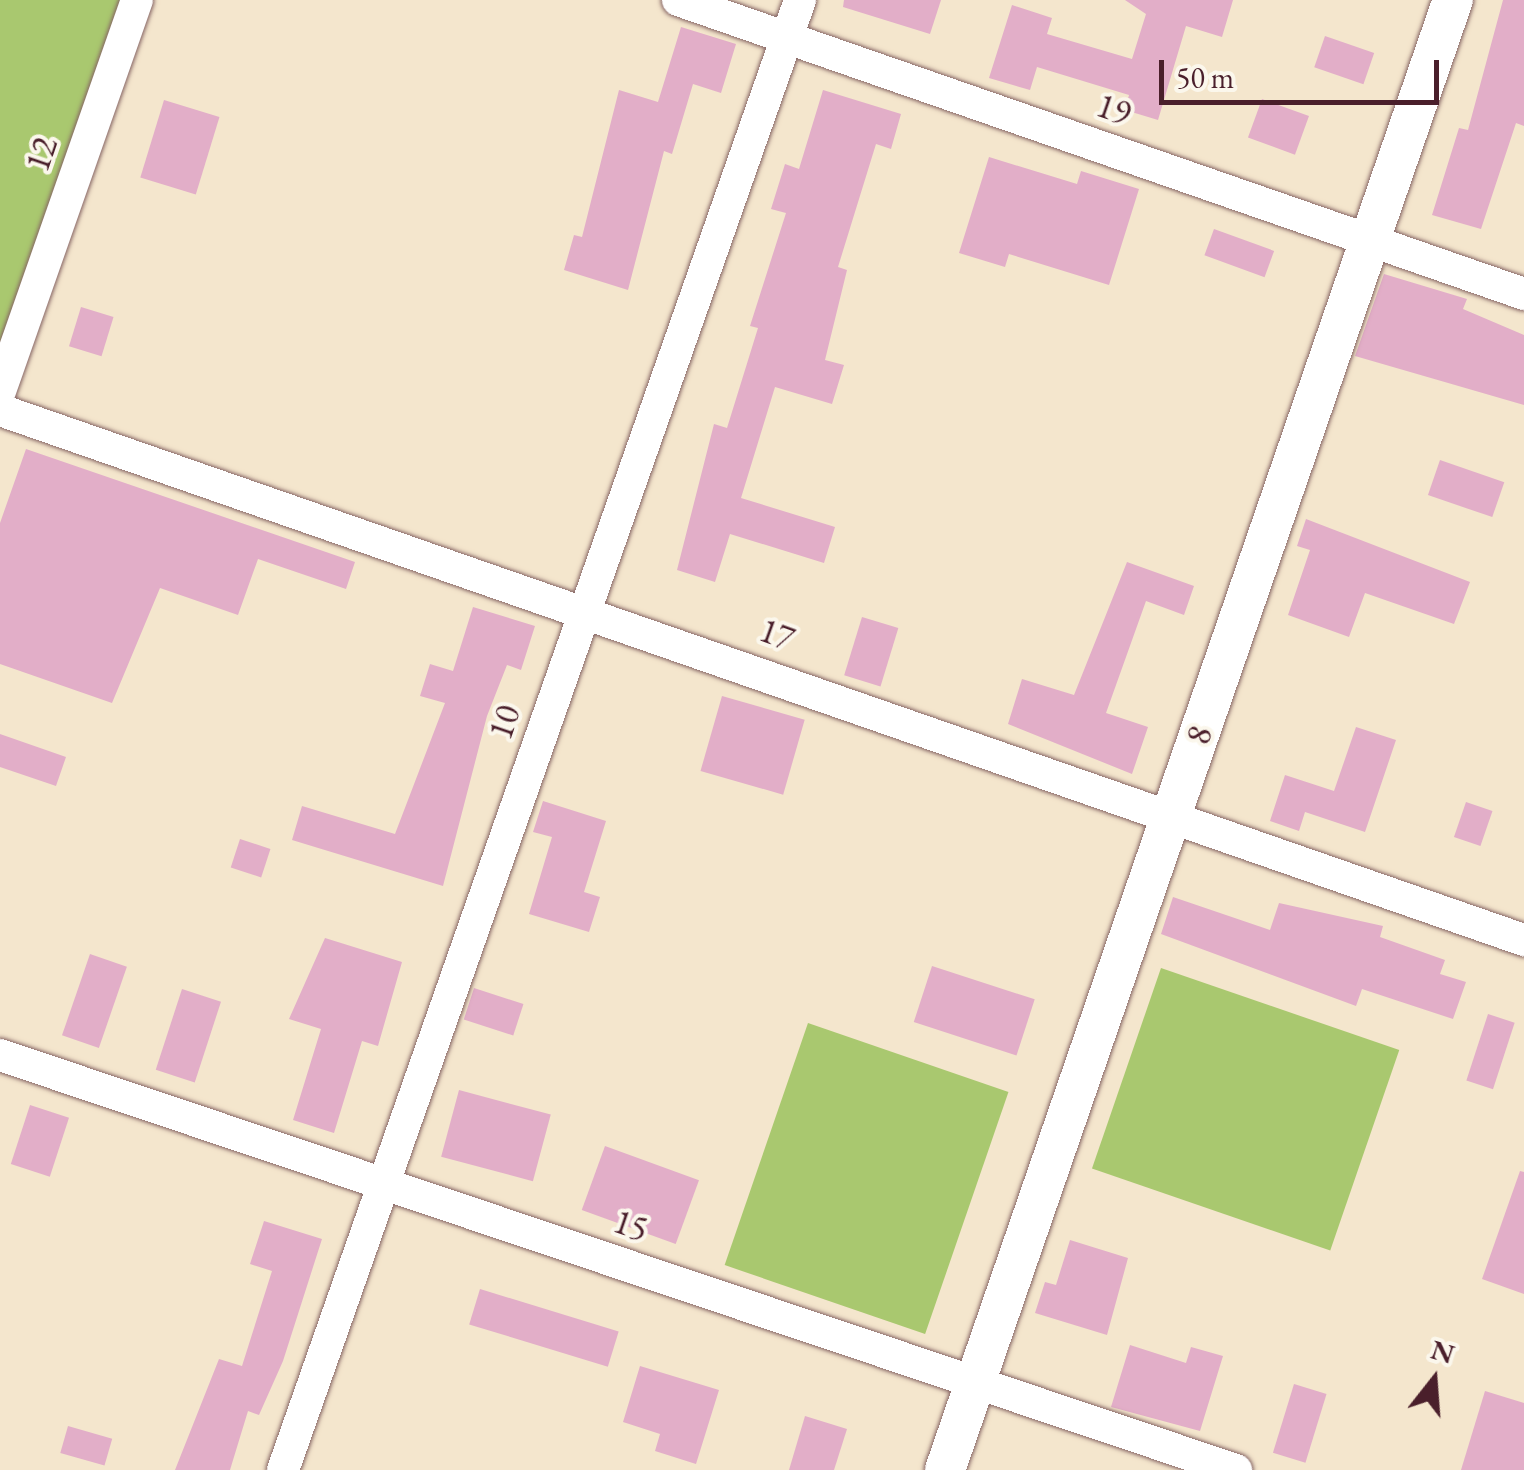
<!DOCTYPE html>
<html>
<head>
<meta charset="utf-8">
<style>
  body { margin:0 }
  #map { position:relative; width:1524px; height:1470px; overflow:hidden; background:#f4e6cd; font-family:"EB Garamond",serif }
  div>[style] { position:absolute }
  .green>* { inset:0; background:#a9c86f; transform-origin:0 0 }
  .building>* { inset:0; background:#e2aec8; transform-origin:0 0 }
  .roads { filter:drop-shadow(0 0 2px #866564) drop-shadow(0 0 2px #866564) }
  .minor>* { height:32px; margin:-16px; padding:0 16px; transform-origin:16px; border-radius:16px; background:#fff }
  .tertiary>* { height:40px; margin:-20px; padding:0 20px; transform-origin:20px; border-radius:20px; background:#fff }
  span { translate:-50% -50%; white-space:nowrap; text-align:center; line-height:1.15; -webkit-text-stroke:8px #fbf7ec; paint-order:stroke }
  .street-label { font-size:35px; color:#4a1f2b }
  .north { position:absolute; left:1384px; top:1330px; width:100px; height:100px; -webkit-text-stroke:8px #fbf7ec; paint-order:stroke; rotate:17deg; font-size:28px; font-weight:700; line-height:40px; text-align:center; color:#4a1f2b }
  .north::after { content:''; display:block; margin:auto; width:35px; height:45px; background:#4a1f2b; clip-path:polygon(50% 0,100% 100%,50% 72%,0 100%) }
  .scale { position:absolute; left:1159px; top:60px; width:280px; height:45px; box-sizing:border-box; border:5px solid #4a1f2b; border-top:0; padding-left:12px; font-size:30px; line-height:35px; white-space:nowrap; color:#4a1f2b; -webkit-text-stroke:8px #fbf7ec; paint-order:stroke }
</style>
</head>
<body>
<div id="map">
  <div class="green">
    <i style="clip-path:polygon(0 0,140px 0,0 364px)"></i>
    <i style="left:1161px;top:968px;width:252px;height:212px;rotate:19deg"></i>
    <i style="left:808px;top:1023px;width:212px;height:256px;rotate:19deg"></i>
  </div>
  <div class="building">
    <i style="clip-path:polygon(844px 0,941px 0,930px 34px,843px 7px)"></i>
    <i style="clip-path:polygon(1125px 0,1233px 0,1222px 37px,1186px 26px,1158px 120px,1125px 110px,1129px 95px,1037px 67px,1030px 90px,989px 78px,1012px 5px,1052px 18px,1047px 34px,1132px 59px,1146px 14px)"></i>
    <i style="clip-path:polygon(1503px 0,1524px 0,1524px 126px,1516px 123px,1481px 229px,1432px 215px,1459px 128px,1468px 130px)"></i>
    <i style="clip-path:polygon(681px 27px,736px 44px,721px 93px,693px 84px,672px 154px,664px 151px,628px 290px,564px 270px,574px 235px,582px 237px,619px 90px,658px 102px)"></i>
    <i style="left:1325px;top:36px;width:52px;height:33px;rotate:19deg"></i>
    <i style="clip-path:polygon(823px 90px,901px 114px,891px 149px,876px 144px,838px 267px,847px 270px,825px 360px,844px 365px,832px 404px,775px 387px,741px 498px,835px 527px,824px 563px,730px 534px,715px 582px,677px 570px,714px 424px,727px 428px,758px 328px,750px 326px,786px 213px,771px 209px,785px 164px,799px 169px)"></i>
    <i style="left:1262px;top:99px;width:50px;height:41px;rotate:20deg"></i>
    <i style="left:164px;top:100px;width:58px;height:81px;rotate:17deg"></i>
    <i style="clip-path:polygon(989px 157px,1077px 184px,1081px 171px,1139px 189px,1109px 285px,1009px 254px,1005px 267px,959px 253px)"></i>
    <i style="left:1214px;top:229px;width:64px;height:28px;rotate:20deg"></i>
    <i style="clip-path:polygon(1384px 274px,1467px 299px,1463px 309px,1524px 335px,1524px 405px,1355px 356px)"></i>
    <i style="left:81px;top:307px;width:34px;height:41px;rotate:17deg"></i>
    <i style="clip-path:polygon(26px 449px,355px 562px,346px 589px,258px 559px,238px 615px,160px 588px,112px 703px,0 664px,0 523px)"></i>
    <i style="left:1440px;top:460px;width:68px;height:37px;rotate:19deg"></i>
    <i style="clip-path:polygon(1306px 519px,1470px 582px,1454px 624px,1365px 593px,1349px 637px,1288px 615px,1310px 550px,1297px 546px)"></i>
    <i style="clip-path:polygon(1127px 562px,1194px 586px,1184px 615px,1146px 601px,1106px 713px,1148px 727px,1132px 774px,1008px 724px,1022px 679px,1074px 695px)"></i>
    <i style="clip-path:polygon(473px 607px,535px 626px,521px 670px,507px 665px,487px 716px,443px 886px,292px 840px,302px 806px,395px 834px,445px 703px,420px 696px,430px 664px,453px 671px)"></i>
    <i style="left:862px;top:617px;width:38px;height:61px;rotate:17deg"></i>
    <i style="left:722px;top:696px;width:86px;height:78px;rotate:16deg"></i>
    <i style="clip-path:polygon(1356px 727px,1396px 740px,1365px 832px,1305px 812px,1299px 831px,1270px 821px,1285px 775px,1334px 791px)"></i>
    <i style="clip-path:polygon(0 734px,66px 757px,56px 786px,0 767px)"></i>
    <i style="clip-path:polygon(543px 801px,606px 821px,584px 892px,600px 897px,589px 932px,529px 914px,552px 837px,533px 832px)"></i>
    <i style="left:1466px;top:802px;width:28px;height:37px;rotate:19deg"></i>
    <i style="left:240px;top:839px;width:32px;height:30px;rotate:18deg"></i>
    <i style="clip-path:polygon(1173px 897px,1270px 930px,1279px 903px,1383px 926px,1380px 937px,1445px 960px,1440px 974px,1466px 982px,1453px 1019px,1362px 989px,1356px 1006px,1161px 934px)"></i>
    <i style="clip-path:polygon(325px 938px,402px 962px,378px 1046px,362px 1041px,334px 1133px,293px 1120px,321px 1029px,289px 1019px)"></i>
    <i style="left:90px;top:954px;width:39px;height:86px;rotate:19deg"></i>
    <i style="left:932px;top:966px;width:108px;height:59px;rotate:18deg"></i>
    <i style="left:474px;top:988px;width:52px;height:33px;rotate:18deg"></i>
    <i style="left:182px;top:989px;width:41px;height:85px;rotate:18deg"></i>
    <i style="left:1488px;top:1014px;width:28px;height:70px;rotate:18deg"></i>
    <i style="left:459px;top:1090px;width:95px;height:69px;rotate:15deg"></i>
    <i style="left:30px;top:1105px;width:41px;height:62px;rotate:18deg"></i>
    <i style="left:605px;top:1146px;width:100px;height:68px;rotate:20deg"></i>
    <i style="clip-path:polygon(1520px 1171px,1524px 1172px,1524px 1294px,1482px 1279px)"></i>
    <i style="clip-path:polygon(264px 1221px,322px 1239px,283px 1361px,259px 1415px,248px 1411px,230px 1470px,175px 1470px,219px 1359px,242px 1366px,272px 1271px,250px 1264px)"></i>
    <i style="clip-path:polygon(1070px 1240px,1128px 1258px,1107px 1335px,1035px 1313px,1045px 1282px,1056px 1285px)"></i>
    <i style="left:480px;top:1289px;width:145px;height:37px;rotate:17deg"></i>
    <i style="clip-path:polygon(1130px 1345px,1186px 1363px,1191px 1347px,1223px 1356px,1200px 1431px,1111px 1407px)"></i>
    <i style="clip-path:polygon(640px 1366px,719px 1390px,696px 1464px,655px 1451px,660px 1434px,623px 1422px)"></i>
    <i style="left:1294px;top:1384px;width:34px;height:72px;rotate:17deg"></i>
    <i style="clip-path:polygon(1485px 1391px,1524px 1403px,1524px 1470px,1461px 1470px)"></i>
    <i style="clip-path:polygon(805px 1416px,847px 1429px,834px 1470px,789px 1470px)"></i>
    <i style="left:68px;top:1426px;width:46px;height:28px;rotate:16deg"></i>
  </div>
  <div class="roads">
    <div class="minor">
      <i style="left:678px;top:0;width:896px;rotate:19.16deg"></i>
      <i style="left:0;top:391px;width:414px;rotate:-70.7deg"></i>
      <i style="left:0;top:410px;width:1614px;rotate:19.18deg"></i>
      <i style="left:0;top:1055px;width:1304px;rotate:18.56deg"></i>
      <i style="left:283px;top:1470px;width:1558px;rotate:-70.62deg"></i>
    </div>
    <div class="tertiary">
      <i style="left:945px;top:1470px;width:1555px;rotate:-70.94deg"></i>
    </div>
  </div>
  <div class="street-label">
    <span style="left:1114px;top:109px;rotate:19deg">19</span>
    <span style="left:41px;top:154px;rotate:-71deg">12</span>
    <span style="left:777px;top:634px;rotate:20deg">17</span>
    <span style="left:504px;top:722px;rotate:-71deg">10</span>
    <span style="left:1199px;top:735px;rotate:-71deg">8</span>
    <span style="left:631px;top:1225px;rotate:19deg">15</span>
  </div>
  <div class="north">N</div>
  <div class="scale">50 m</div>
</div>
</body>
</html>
